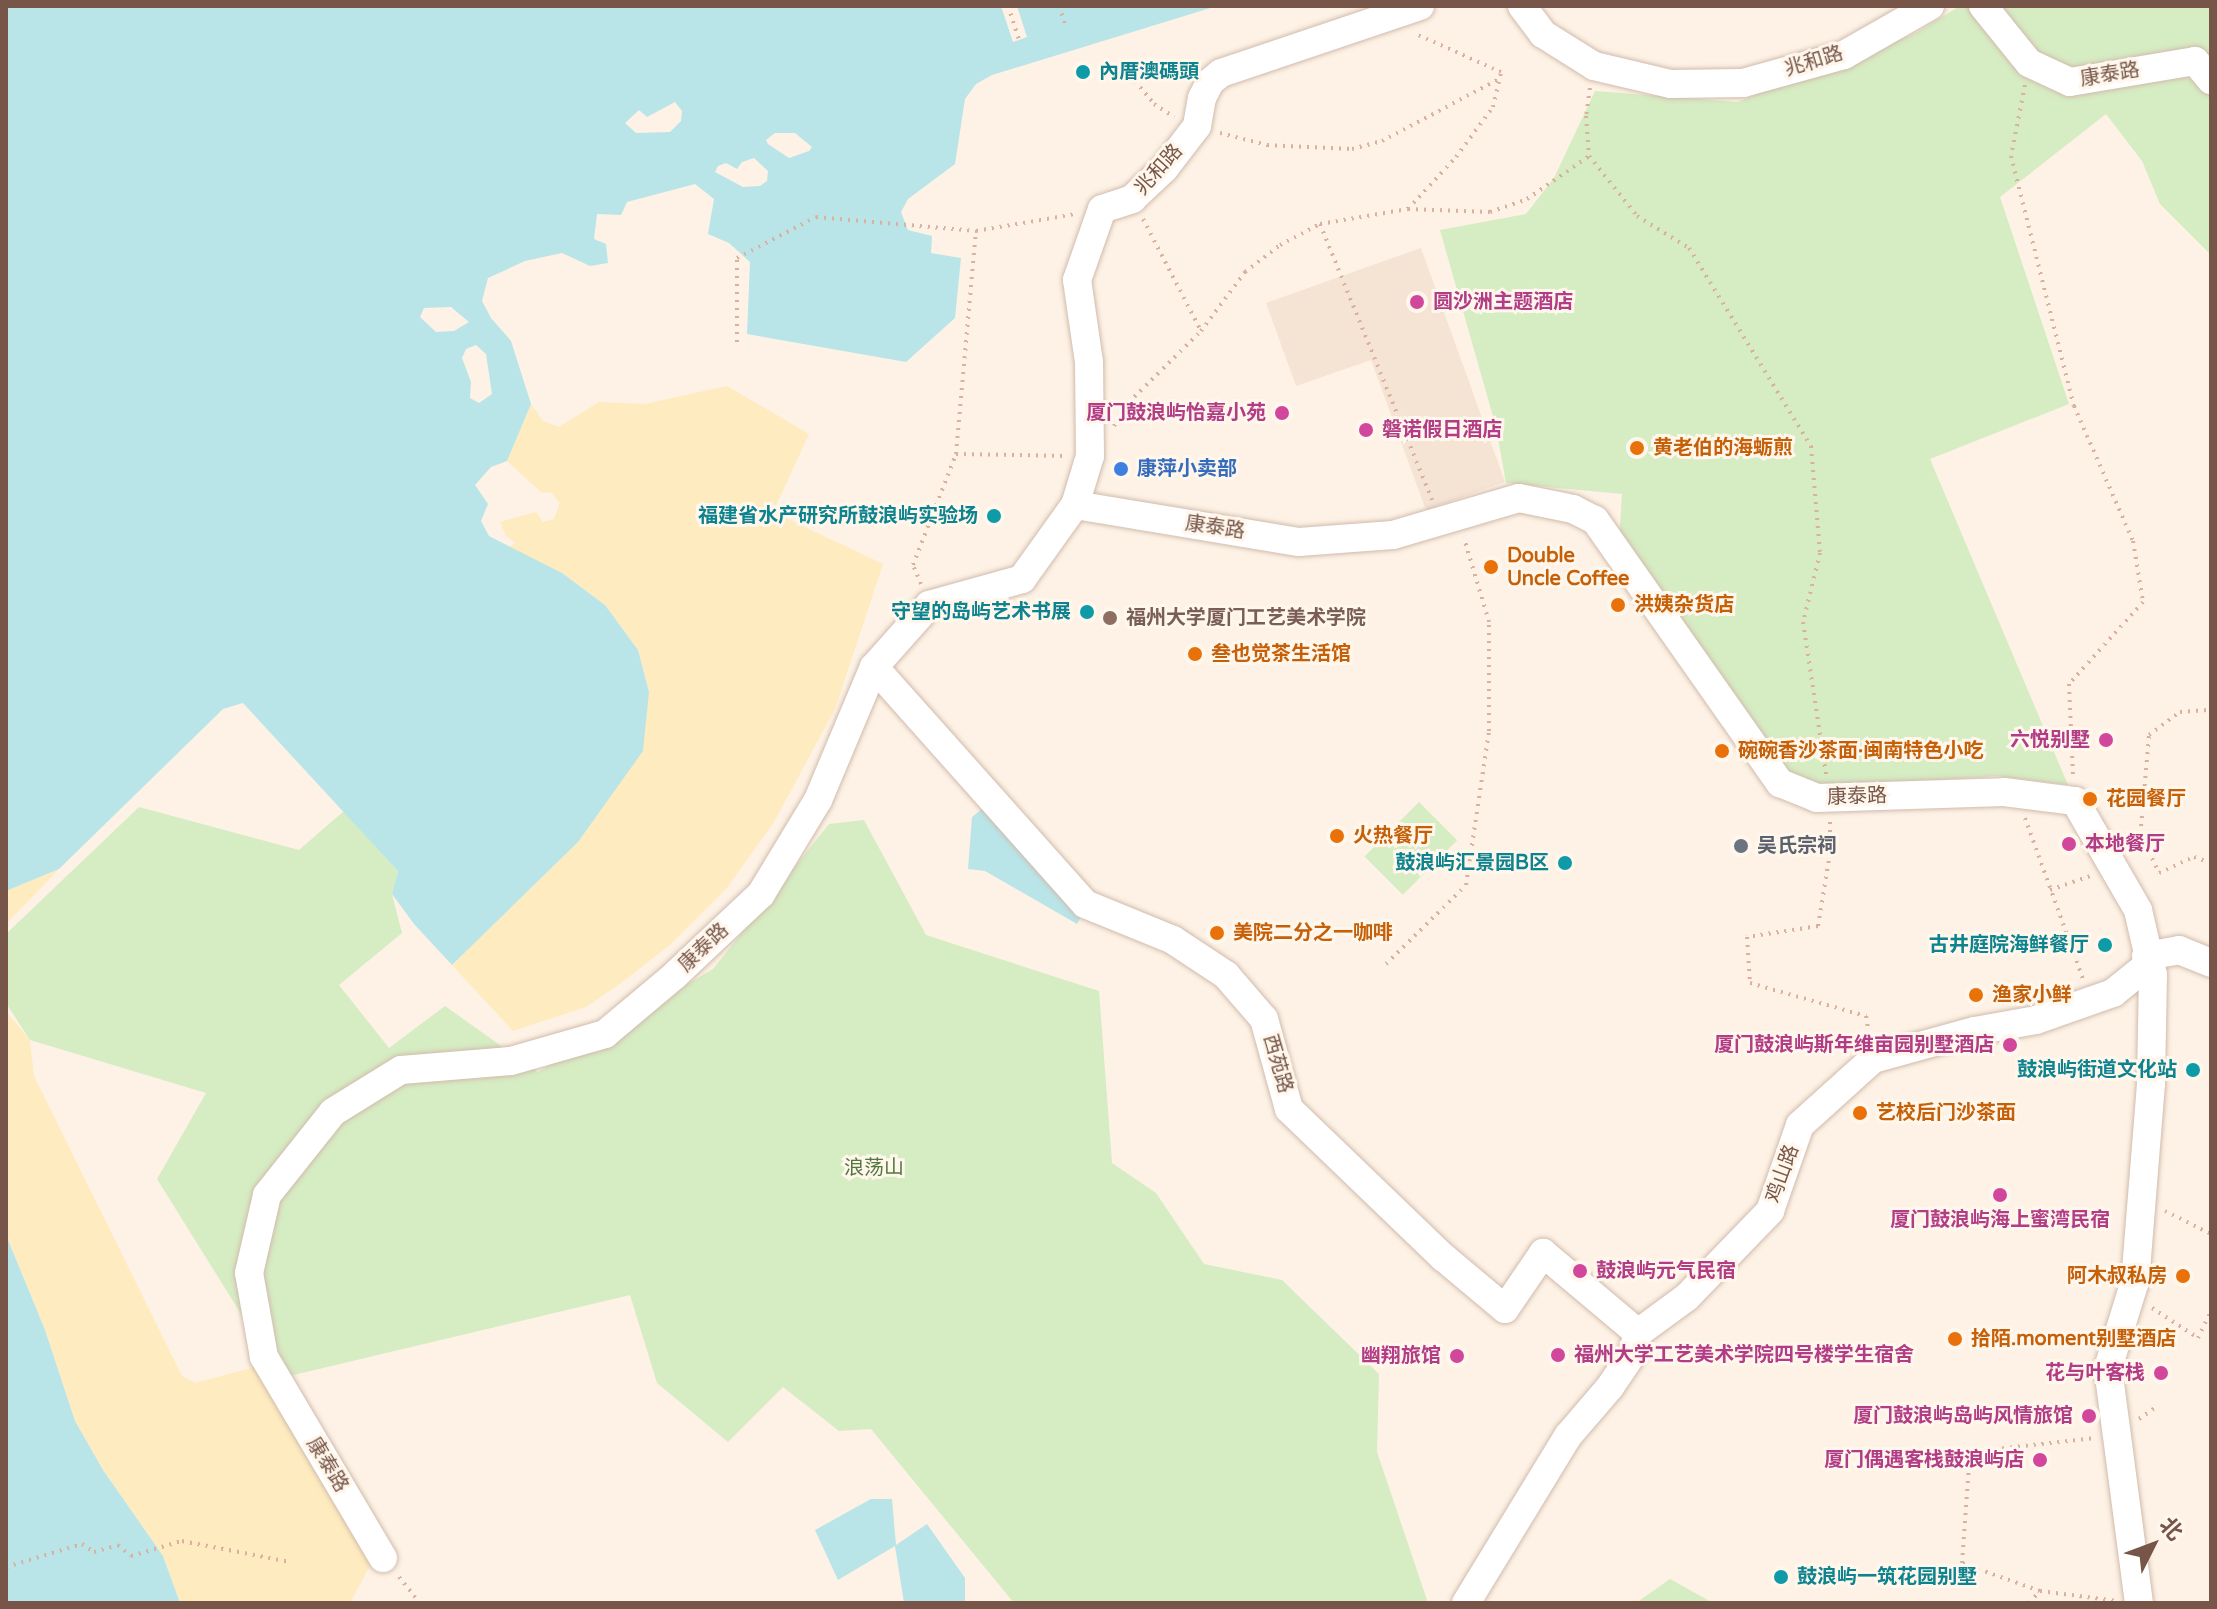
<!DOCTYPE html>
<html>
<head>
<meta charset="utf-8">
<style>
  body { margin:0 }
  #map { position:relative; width:2217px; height:1609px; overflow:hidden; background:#fdf2e5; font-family:"Varela Round","Noto Sans SC",sans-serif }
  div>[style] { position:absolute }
  .residential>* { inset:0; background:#f5e3d3 }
  .green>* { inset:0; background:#d6ecc3; transform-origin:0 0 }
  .sand>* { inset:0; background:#feebbf }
  .water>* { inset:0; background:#b9e5e8 }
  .pier>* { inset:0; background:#fdf2e5 }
  .path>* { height:4px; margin-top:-2px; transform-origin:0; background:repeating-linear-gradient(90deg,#d9b19e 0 2px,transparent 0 8px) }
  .roads { filter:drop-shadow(0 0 2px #d1bbad) drop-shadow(0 0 2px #d1bbad) }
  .minor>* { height:28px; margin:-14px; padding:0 14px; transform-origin:14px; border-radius:14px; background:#fff }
  .dots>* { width:22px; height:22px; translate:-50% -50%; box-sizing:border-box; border:4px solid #fff6ec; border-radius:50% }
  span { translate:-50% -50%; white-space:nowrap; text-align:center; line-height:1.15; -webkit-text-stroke:6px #fff6ec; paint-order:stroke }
  .street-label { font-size:20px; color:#775649 }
  .culture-label { font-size:20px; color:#0d838f; font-weight:700 }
  .left { translate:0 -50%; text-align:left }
  .right { translate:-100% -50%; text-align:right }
  .hotel-label { font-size:20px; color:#b23c85; font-weight:700 }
  .food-label { font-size:20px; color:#c56008; font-weight:700 }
  .shop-label { font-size:20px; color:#366cbe; font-weight:700 }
  .education-label { font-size:20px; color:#785e54; font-weight:700 }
  .worship-label { font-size:20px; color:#5b616d; font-weight:700 }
  .park-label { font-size:20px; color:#53783e }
  .frame { position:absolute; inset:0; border:8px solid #775649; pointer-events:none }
  .north { position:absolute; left:2113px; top:1505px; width:80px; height:80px; -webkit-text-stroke:6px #fff6ec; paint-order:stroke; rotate:48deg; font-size:22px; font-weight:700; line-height:32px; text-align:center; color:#775649 }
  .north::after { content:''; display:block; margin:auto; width:28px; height:36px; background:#775649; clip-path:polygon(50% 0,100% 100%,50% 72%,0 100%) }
</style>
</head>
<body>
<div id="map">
  <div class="residential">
    <i style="clip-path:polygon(1421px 248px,1505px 482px,1426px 510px,1371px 360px,1296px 386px,1266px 303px)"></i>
  </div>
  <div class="green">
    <i style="clip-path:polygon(1960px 6px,2211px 6px,2211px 255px,2160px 204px,2142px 161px,2106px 114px,2000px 197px,2069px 404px,1930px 459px,2068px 785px,1997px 776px,1811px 790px,1780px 774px,1619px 542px,1622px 494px,1506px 483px,1496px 427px,1440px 230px,1526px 214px,1554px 178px,1595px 91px,1737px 102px,1914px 34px)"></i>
    <i style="left:1419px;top:802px;width:54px;height:77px;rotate:45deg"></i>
    <i style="clip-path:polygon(139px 807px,299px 850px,344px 811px,398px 871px,392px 894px,402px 933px,339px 985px,389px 1048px,445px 1006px,538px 1072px,713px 969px,829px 824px,864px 820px,926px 935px,1099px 991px,1112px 1163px,1156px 1193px,1204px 1264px,1282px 1280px,1379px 1374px,1377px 1452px,1428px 1603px,1014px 1603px,871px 1429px,839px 1431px,783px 1387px,728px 1442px,657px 1383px,630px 1295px,281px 1378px,157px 1179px,206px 1093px,30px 1040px,6px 1003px,6px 934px)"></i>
    <i style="clip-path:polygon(1670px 1579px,1713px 1603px,1636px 1603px)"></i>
  </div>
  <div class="sand">
    <i style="clip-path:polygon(727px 386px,809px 434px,773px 512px,883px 564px,835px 709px,774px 822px,726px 889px,671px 944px,621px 983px,586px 1007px,513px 1031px,452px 965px,578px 842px,649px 692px,638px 650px,605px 605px,562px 573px,507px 548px,516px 543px,506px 536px,500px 522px,536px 512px,543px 522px,554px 519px,560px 503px,551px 492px,542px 493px,507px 461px,531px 404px,543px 421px,559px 427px,599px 402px,645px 404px)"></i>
    <i style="clip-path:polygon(59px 869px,6px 924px,6px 891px)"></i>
    <i style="clip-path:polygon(6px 1011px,30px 1040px,34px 1076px,182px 1376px,195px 1383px,255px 1367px,371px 1564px,350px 1603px,180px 1603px,163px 1556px,103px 1470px,75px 1421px,45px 1330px,6px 1235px)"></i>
  </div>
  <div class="water">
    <i style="clip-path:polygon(evenodd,6px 6px,1217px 6px,992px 75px,976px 84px,965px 99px,955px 164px,908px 199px,901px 212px,908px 230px,932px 236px,931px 253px,961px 258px,955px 318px,906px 362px,747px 334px,750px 262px,729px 243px,708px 234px,714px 199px,695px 184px,627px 202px,621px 215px,597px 214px,594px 239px,606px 244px,608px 263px,590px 266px,562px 253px,525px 261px,488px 278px,482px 301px,491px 318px,511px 341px,531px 404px,507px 461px,491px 467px,475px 485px,488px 504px,481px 521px,489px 536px,562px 573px,605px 605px,638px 650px,649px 692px,643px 751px,578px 842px,452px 965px,414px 924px,392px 894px,398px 871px,243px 703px,223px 709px,59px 869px,6px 891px,6px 6px,675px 102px,682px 111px,681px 121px,670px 132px,636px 133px,625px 123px,639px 110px,647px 117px,675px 102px,6px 6px,775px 133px,795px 133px,812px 147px,809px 151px,789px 158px,768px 144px,766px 140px,775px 133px,6px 6px,754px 158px,768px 171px,767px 181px,760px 186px,743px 187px,715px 172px,718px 166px,726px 163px,737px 169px,742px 162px,754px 158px,6px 6px,451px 307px,469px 322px,454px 331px,436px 332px,420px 317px,424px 308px,451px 307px,6px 6px,476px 345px,486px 354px,492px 394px,479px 403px,470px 398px,471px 382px,462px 358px,466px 349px,476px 345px)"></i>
    <i style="clip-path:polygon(987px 805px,1083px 913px,1077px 924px,985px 871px,968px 869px,972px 817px)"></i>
    <i style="clip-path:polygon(6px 1235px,45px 1330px,75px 1421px,103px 1470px,163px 1556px,180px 1603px,6px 1603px)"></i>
    <i style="clip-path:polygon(871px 1499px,892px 1499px,896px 1545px,927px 1524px,965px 1578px,965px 1603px,904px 1603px,895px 1546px,838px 1580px,815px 1530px)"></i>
  </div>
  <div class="pier">
    <i style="clip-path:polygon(1001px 6px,1017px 6px,1027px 37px,1013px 42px)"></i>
  </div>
  <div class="path">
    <i style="left:1008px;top:6px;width:36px;rotate:72deg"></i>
    <i style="left:1059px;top:6px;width:18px;rotate:71deg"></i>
    <i style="left:1109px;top:6px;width:2px;rotate:63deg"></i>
    <i style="left:1135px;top:81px;width:30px;rotate:50deg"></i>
    <i style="left:1154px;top:104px;width:24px;rotate:33deg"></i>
    <i style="left:2025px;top:85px;width:72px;rotate:101.2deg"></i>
    <i style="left:2011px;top:156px;width:258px;rotate:75.9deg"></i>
    <i style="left:2074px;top:406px;width:147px;rotate:66.4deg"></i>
    <i style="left:2133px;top:541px;width:62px;rotate:80.7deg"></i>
    <i style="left:2143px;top:602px;width:110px;rotate:132.1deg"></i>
    <i style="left:2069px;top:684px;width:93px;rotate:87.5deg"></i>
    <i style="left:1590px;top:88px;width:28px;rotate:98deg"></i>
    <i style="left:1586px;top:116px;width:40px;rotate:85.7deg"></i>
    <i style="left:1589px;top:156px;width:77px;rotate:51.3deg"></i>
    <i style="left:1637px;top:216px;width:61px;rotate:31.6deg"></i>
    <i style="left:1689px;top:248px;width:233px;rotate:58.4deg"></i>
    <i style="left:1811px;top:446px;width:107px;rotate:85.2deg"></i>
    <i style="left:1820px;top:553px;width:71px;rotate:103.8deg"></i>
    <i style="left:1803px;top:622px;width:154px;rotate:81.4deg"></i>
    <i style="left:1220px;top:133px;width:49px;rotate:14.3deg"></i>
    <i style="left:1267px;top:145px;width:85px;rotate:2.7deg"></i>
    <i style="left:1352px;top:149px;width:31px;rotate:-15deg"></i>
    <i style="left:1382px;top:141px;width:132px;rotate:-27.9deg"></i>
    <i style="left:1408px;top:209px;width:82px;rotate:2.1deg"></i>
    <i style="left:1490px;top:212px;width:39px;rotate:-19deg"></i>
    <i style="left:1527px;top:199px;width:75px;rotate:-34.7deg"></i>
    <i style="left:1143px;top:219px;width:126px;rotate:62.6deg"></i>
    <i style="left:1201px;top:331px;width:74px;rotate:-53.3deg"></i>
    <i style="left:1245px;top:272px;width:44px;rotate:-37.6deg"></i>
    <i style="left:1280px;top:245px;width:45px;rotate:-27.7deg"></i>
    <i style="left:1320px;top:224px;width:89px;rotate:-9.7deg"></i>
    <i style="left:1408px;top:209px;width:71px;rotate:-47.3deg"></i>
    <i style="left:1456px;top:157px;width:62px;rotate:-53.5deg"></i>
    <i style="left:1493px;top:107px;width:36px;rotate:-77deg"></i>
    <i style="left:1501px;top:72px;width:95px;rotate:-155.9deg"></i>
    <i style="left:1320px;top:224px;width:298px;rotate:67.9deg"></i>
    <i style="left:737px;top:342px;width:84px;rotate:-90deg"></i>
    <i style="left:737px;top:258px;width:89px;rotate:-27.4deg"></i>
    <i style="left:816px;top:217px;width:161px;rotate:5deg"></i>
    <i style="left:976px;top:231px;width:100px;rotate:-9.7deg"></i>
    <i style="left:1114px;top:426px;width:20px;rotate:-63deg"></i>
    <i style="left:1123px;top:408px;width:110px;rotate:-44.6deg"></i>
    <i style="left:956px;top:454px;width:111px;rotate:1deg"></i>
    <i style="left:921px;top:584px;width:21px;rotate:-113deg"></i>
    <i style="left:913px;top:565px;width:119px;rotate:-68.8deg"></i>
    <i style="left:956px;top:454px;width:224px;rotate:-84.9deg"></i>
    <i style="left:2025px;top:818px;width:171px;rotate:70.2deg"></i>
    <i style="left:1830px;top:822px;width:31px;rotate:90deg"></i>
    <i style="left:1830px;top:853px;width:74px;rotate:99.3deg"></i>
    <i style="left:1818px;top:926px;width:72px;rotate:171.2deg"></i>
    <i style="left:1747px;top:937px;width:46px;rotate:86.3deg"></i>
    <i style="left:1750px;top:983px;width:121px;rotate:15.9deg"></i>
    <i style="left:1866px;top:1016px;width:19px;rotate:81deg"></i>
    <i style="left:2129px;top:848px;width:20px;rotate:9deg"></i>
    <i style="left:2149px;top:851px;width:24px;rotate:66deg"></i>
    <i style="left:2159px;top:873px;width:38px;rotate:-25deg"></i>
    <i style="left:2194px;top:857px;width:18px;rotate:19deg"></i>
    <i style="left:2139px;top:850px;width:115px;rotate:-85deg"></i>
    <i style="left:2149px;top:735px;width:39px;rotate:-37deg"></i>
    <i style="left:2180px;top:712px;width:31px;rotate:-4deg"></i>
    <i style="left:2050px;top:890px;width:46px;rotate:-19.2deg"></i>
    <i style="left:1386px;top:964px;width:112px;rotate:-44.6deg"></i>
    <i style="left:1466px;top:885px;width:156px;rotate:-81.5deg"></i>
    <i style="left:1489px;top:731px;width:109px;rotate:-90deg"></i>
    <i style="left:1489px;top:622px;width:88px;rotate:-106.6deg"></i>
    <i style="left:2165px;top:1211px;width:51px;rotate:26.6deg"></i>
    <i style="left:2152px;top:1308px;width:55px;rotate:33.1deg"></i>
    <i style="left:2198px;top:1338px;width:30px;rotate:-64deg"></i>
    <i style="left:2139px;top:1419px;width:21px;rotate:-35deg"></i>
    <i style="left:6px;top:1567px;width:79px;rotate:-16.8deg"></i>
    <i style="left:82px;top:1544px;width:14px;rotate:34deg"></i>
    <i style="left:94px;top:1552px;width:25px;rotate:-16deg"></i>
    <i style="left:118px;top:1545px;width:17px;rotate:40deg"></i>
    <i style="left:131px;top:1556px;width:53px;rotate:-16.4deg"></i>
    <i style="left:182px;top:1541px;width:110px;rotate:11deg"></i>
    <i style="left:399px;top:1577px;width:33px;rotate:51deg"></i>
    <i style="left:2040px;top:1591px;width:83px;rotate:-160.3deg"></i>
    <i style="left:1962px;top:1563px;width:111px;rotate:-85.9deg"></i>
    <i style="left:1970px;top:1452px;width:126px;rotate:-6.4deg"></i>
    <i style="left:2029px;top:1603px;width:16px;rotate:-47deg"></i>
    <i style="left:2040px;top:1591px;width:78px;rotate:7.4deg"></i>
  </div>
  <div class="roads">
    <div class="minor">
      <i style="left:1522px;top:6px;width:35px;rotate:53deg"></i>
      <i style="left:1543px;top:34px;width:60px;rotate:32.1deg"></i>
      <i style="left:1594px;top:66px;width:79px;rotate:13.2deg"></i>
      <i style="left:1671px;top:84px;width:72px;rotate:-0.8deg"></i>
      <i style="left:1743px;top:83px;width:105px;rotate:-15.5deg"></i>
      <i style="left:1844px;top:55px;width:99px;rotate:-29.7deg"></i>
      <i style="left:1983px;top:6px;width:73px;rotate:51.1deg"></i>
      <i style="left:2029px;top:63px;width:45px;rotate:24.9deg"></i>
      <i style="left:2070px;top:82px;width:127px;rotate:-9.5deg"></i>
      <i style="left:2195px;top:61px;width:25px;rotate:50deg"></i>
      <i style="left:1075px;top:505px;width:51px;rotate:-73deg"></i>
      <i style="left:1090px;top:456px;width:94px;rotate:-90.6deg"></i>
      <i style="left:1089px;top:362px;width:83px;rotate:-98.3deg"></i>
      <i style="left:1077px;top:280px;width:75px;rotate:-70.6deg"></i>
      <i style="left:1102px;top:209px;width:32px;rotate:-18deg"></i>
      <i style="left:1132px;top:199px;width:44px;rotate:-43.2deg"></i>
      <i style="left:1164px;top:169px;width:54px;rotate:-52.5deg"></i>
      <i style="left:1197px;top:126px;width:28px;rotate:-80deg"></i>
      <i style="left:1202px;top:98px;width:18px;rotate:-63deg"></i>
      <i style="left:1210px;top:82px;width:14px;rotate:-39deg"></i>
      <i style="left:1221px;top:73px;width:210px;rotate:-18.6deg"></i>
      <i style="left:874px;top:667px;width:317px;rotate:48.3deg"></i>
      <i style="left:1085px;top:904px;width:95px;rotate:22.2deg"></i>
      <i style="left:1173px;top:940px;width:64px;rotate:33.4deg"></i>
      <i style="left:1226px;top:975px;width:58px;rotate:49.2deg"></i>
      <i style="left:1264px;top:1019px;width:93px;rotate:74.5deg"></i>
      <i style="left:1289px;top:1109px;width:214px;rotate:43.9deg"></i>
      <i style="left:1443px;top:1257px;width:81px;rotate:40deg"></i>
      <i style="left:1505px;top:1309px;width:68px;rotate:-55.8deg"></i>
      <i style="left:1543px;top:1253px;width:124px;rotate:40.1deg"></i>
      <i style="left:2146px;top:956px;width:34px;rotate:-10deg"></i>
      <i style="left:2179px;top:950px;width:35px;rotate:22deg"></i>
      <i style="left:383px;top:1558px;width:234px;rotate:-120.6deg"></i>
      <i style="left:264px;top:1357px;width:85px;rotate:-100.1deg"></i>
      <i style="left:249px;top:1273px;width:80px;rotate:-77deg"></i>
      <i style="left:267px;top:1195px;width:106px;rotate:-51.5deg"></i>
      <i style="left:333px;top:1112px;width:80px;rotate:-31.7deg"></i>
      <i style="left:401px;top:1070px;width:110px;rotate:-4.7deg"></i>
      <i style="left:511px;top:1061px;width:98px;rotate:-16deg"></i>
      <i style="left:605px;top:1034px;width:90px;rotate:-40deg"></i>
      <i style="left:674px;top:976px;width:120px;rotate:-43.3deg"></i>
      <i style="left:761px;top:894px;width:110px;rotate:-58.8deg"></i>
      <i style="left:818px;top:800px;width:144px;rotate:-67.2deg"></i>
      <i style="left:874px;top:667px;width:83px;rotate:-48.4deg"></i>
      <i style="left:929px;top:605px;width:97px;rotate:-15.6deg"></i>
      <i style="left:1022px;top:579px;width:91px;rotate:-54.4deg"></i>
      <i style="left:1075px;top:505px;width:227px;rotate:9.4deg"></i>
      <i style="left:1299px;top:542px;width:94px;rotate:-4.3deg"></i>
      <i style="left:1393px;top:535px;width:131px;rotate:-16.4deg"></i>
      <i style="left:1519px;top:498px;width:55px;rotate:11.5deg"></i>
      <i style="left:1573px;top:509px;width:25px;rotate:27deg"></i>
      <i style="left:1595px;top:520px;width:322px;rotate:54.9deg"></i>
      <i style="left:1780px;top:783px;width:40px;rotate:22deg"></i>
      <i style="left:1817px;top:798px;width:187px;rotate:-1.8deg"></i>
      <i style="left:2004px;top:792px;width:72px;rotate:7.2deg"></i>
      <i style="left:2075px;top:801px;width:126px;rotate:60deg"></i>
      <i style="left:2138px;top:910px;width:67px;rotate:77deg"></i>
      <i style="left:2153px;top:975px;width:109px;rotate:91.1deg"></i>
      <i style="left:2151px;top:1084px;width:198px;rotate:94.6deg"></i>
      <i style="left:2135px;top:1281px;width:91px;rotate:107.2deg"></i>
      <i style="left:2108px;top:1368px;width:237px;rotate:82.5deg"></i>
      <i style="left:1466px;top:1603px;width:196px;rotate:-58.6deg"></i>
      <i style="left:1568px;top:1436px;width:65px;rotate:-49.4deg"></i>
      <i style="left:1610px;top:1387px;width:40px;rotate:-56deg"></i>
      <i style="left:1632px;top:1354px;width:22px;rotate:-74deg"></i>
      <i style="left:1638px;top:1333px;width:61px;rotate:-36.3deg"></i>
      <i style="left:1687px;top:1297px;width:120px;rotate:-46deg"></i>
      <i style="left:1770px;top:1211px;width:91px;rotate:-70.8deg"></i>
      <i style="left:1800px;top:1125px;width:98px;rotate:-42.1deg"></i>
      <i style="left:1873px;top:1059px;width:106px;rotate:-15.4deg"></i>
      <i style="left:1975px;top:1031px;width:62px;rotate:-10.2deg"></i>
      <i style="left:2036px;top:1020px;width:82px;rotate:-19.3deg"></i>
      <i style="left:2113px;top:993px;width:46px;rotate:-38.9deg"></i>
    </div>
  </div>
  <div class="dots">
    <i style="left:1083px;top:72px;background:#0f9aa8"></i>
    <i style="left:1417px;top:302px;background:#d1479c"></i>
    <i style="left:1282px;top:413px;background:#d1479c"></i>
    <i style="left:1366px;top:430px;background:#d1479c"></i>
    <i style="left:1637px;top:448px;background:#e8710a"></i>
    <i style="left:1121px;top:469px;background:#3f7fe0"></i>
    <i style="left:994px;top:516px;background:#0f9aa8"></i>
    <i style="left:1491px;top:567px;background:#e8710a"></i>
    <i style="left:1618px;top:605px;background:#e8710a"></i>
    <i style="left:1087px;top:612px;background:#0f9aa8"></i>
    <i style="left:1110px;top:618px;background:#8d6e63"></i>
    <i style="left:1195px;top:654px;background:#e8710a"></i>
    <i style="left:2106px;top:740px;background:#d1479c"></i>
    <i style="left:1722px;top:751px;background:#e8710a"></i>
    <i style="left:2090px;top:799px;background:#e8710a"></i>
    <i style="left:1337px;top:836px;background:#e8710a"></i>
    <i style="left:2069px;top:844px;background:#d1479c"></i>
    <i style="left:1741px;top:846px;background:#6b7280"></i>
    <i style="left:1565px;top:863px;background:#0f9aa8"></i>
    <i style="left:1217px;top:933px;background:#e8710a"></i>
    <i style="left:2105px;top:945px;background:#0f9aa8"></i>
    <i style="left:1976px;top:995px;background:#e8710a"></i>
    <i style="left:2010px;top:1045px;background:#d1479c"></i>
    <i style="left:2193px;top:1070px;background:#0f9aa8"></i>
    <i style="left:1860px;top:1113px;background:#e8710a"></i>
    <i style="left:2000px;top:1195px;background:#d1479c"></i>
    <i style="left:1580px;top:1271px;background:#d1479c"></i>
    <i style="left:2183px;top:1276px;background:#e8710a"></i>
    <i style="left:1955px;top:1339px;background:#e8710a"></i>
    <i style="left:1558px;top:1355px;background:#d1479c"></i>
    <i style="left:1457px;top:1356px;background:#d1479c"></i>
    <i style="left:2161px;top:1373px;background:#d1479c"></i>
    <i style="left:2089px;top:1416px;background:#d1479c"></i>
    <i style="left:2040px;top:1460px;background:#d1479c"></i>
    <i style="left:1781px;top:1577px;background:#0f9aa8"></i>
  </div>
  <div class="street-label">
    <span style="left:1814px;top:62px;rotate:-17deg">兆和路</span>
    <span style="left:2110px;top:75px;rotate:-9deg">康泰路</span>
    <span style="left:1159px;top:170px;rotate:-48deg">兆和路</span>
    <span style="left:1215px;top:528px;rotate:9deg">康泰路</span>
    <span style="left:1857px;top:797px;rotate:-2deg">康泰路</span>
    <span style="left:704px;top:948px;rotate:-43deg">康泰路</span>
    <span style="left:1277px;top:1064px;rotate:74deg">西苑路</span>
    <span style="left:1783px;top:1174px;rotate:-70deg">鸡山路</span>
    <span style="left:327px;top:1465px;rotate:59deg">康泰路</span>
  </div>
  <div class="culture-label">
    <span class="left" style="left:1099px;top:72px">內厝澳碼頭</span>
    <span class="right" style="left:978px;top:516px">福建省水产研究所鼓浪屿实验场</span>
    <span class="right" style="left:1071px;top:612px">守望的岛屿艺术书展</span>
    <span class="right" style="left:1549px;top:863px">鼓浪屿汇景园B区</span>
    <span class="right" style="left:2089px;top:945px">古井庭院海鲜餐厅</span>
    <span class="right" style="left:2177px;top:1070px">鼓浪屿街道文化站</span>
    <span class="left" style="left:1797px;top:1577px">鼓浪屿一筑花园别墅</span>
  </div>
  <div class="hotel-label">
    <span class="left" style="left:1433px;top:302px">圆沙洲主题酒店</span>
    <span class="right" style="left:1266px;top:413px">厦门鼓浪屿怡嘉小苑</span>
    <span class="left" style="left:1382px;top:430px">磐诺假日酒店</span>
    <span class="right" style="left:2090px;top:740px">六悦别墅</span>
    <span class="left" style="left:2085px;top:844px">本地餐厅</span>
    <span class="right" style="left:1994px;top:1045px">厦门鼓浪屿斯年维亩园别墅酒店</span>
    <span style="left:2000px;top:1220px">厦门鼓浪屿海上蜜湾民宿</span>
    <span class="left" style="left:1596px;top:1271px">鼓浪屿元气民宿</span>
    <span class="left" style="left:1574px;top:1355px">福州大学工艺美术学院四号楼学生宿舍</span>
    <span class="right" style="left:1441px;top:1356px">幽翔旅馆</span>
    <span class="right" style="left:2145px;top:1373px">花与叶客栈</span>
    <span class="right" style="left:2073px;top:1416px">厦门鼓浪屿岛屿风情旅馆</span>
    <span class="right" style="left:2024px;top:1460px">厦门偶遇客栈鼓浪屿店</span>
  </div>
  <div class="food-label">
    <span class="left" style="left:1653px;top:448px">黄老伯的海蛎煎</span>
    <span class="left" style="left:1507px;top:568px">Double<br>Uncle Coffee</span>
    <span class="left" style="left:1634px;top:605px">洪姨杂货店</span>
    <span class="left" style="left:1211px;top:654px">叁也觉茶生活馆</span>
    <span class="left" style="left:1738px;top:751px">碗碗香沙茶面·闽南特色小吃</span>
    <span class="left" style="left:2106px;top:799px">花园餐厅</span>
    <span class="left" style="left:1353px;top:836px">火热餐厅</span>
    <span class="left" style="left:1233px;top:933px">美院二分之一咖啡</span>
    <span class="left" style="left:1992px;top:995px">渔家小鲜</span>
    <span class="left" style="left:1876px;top:1113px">艺校后门沙茶面</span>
    <span class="right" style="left:2167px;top:1276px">阿木叔私房</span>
    <span class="left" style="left:1971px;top:1339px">拾陌.moment别墅酒店</span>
  </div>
  <div class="shop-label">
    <span class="left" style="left:1137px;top:469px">康萍小卖部</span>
  </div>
  <div class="education-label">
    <span class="left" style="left:1126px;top:618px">福州大学厦门工艺美术学院</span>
  </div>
  <div class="worship-label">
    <span class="left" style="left:1757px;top:846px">吴氏宗祠</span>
  </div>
  <div class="park-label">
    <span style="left:874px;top:1168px">浪荡山</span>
  </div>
  <div class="frame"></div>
  <div class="north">北</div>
</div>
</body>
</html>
